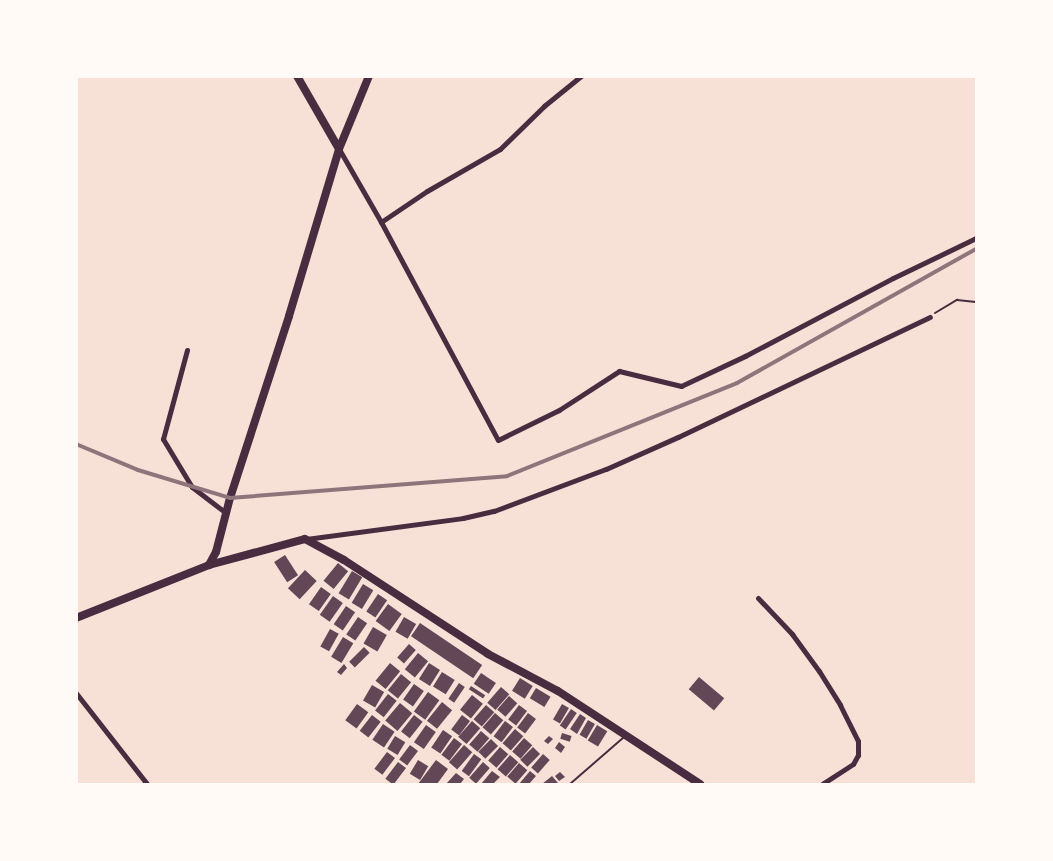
<!DOCTYPE html>
<html>
<head>
<meta charset="utf-8">
<style>
  body { margin:0 }
  #map { position:relative; width:1053px; height:861px; overflow:hidden; background:#f7e1d7; font-family:"Titillium Web",sans-serif }
  div>[style] { position:absolute }
  .building>* { inset:0; background:#644757; transform-origin:0 0 }
  .path>* { height:2px; margin:-1px; padding:0 1px; transform-origin:1px; border-radius:1px; background:#4a2c40 }
  .service>* { height:2px; margin:-1px; padding:0 1px; transform-origin:1px; border-radius:1px; background:#4a2c40 }
  .minor>* { height:5px; margin:-2.5px; padding:0 2.5px; transform-origin:2.5px; border-radius:2.5px; background:#4a2c40 }
  .secondary>* { height:8px; margin:-4px; padding:0 4px; transform-origin:4px; border-radius:4px; background:#4a2c40 }
  .rail>* { height:4px; margin:-2px; padding:0 2px; transform-origin:2px; border-radius:2px; background:#8f747c }
  span { translate:-50% -50%; white-space:nowrap; text-align:center; line-height:1.15; -webkit-text-stroke:4.5px #fffaf5; paint-order:stroke }
  .frame { position:absolute; inset:0; border:78px solid #fffaf5; pointer-events:none }
</style>
</head>
<body>
<div id="map">
  <div class="building">
    <i style="left:285px;top:555px;width:24px;height:13px;rotate:57deg"></i>
    <i style="left:338px;top:563px;width:13px;height:23px;rotate:39deg"></i>
    <i style="left:305px;top:570px;width:16px;height:25px;rotate:43deg"></i>
    <i style="left:352px;top:571px;width:12px;height:26px;rotate:31deg"></i>
    <i style="left:363px;top:584px;width:12px;height:22px;rotate:31deg"></i>
    <i style="left:321px;top:587px;width:12px;height:21px;rotate:35deg"></i>
    <i style="left:378px;top:594px;width:11px;height:21px;rotate:34deg"></i>
    <i style="left:333px;top:596px;width:12px;height:23px;rotate:35deg"></i>
    <i style="left:388px;top:604px;width:17px;height:21px;rotate:36deg"></i>
    <i style="left:346px;top:606px;width:11px;height:22px;rotate:34deg"></i>
    <i style="left:358px;top:617px;width:11px;height:21px;rotate:34deg"></i>
    <i style="left:404px;top:617px;width:14px;height:17px;rotate:30deg"></i>
    <i style="left:420px;top:623px;width:75px;height:16px;rotate:34deg"></i>
    <i style="left:373px;top:627px;width:16px;height:19px;rotate:30deg"></i>
    <i style="left:330px;top:629px;width:10px;height:20px;rotate:29deg"></i>
    <i style="left:343px;top:637px;width:12px;height:23px;rotate:31deg"></i>
    <i style="left:409px;top:644px;width:9px;height:18px;rotate:41deg"></i>
    <i style="left:364px;top:647px;width:8px;height:21px;rotate:45deg"></i>
    <i style="left:418px;top:653px;width:13px;height:21px;rotate:39deg"></i>
    <i style="left:390px;top:663px;width:13px;height:23px;rotate:39deg"></i>
    <i style="left:429px;top:663px;width:13px;height:19px;rotate:32deg"></i>
    <i style="clip-path:polygon(344px 664px,347px 668px,341px 675px,337px 672px)"></i>
    <i style="left:442px;top:672px;width:15px;height:17px;rotate:32deg"></i>
    <i style="left:481px;top:673px;width:18px;height:13px;rotate:34deg"></i>
    <i style="left:401px;top:674px;width:13px;height:21px;rotate:39deg"></i>
    <i style="left:699px;top:677px;width:33px;height:16px;rotate:40deg"></i>
    <i style="left:520px;top:678px;width:15px;height:15px;rotate:32deg"></i>
    <i style="left:459px;top:683px;width:7px;height:19px;rotate:34deg"></i>
    <i style="left:414px;top:684px;width:12px;height:19px;rotate:35deg"></i>
    <i style="left:372px;top:685px;width:14px;height:18px;rotate:30deg"></i>
    <i style="left:471px;top:686px;width:17px;height:4px;rotate:33deg"></i>
    <i style="left:501px;top:687px;width:11px;height:21px;rotate:41deg"></i>
    <i style="left:536px;top:688px;width:17px;height:12px;rotate:31deg"></i>
    <i style="left:428px;top:692px;width:14px;height:24px;rotate:36deg"></i>
    <i style="left:388px;top:694px;width:11px;height:21px;rotate:38deg"></i>
    <i style="left:472px;top:695px;width:14px;height:19px;rotate:39deg"></i>
    <i style="left:509px;top:696px;width:11px;height:18px;rotate:41deg"></i>
    <i style="left:442px;top:702px;width:13px;height:24px;rotate:39deg"></i>
    <i style="left:400px;top:703px;width:16px;height:23px;rotate:40deg"></i>
    <i style="left:357px;top:704px;width:14px;height:20px;rotate:36deg"></i>
    <i style="left:562px;top:704px;width:8px;height:18px;rotate:30deg"></i>
    <i style="left:486px;top:705px;width:11px;height:19px;rotate:41deg"></i>
    <i style="left:519px;top:705px;width:10px;height:18px;rotate:37deg"></i>
    <i style="left:571px;top:709px;width:7px;height:20px;rotate:34deg"></i>
    <i style="left:495px;top:713px;width:11px;height:19px;rotate:41deg"></i>
    <i style="left:528px;top:713px;width:10px;height:18px;rotate:37deg"></i>
    <i style="clip-path:polygon(580px 714px,586px 718px,577px 734px,570px 729px)"></i>
    <i style="left:372px;top:715px;width:11px;height:20px;rotate:38deg"></i>
    <i style="left:414px;top:715px;width:11px;height:21px;rotate:38deg"></i>
    <i style="left:462px;top:715px;width:10px;height:18px;rotate:37deg"></i>
    <i style="left:588px;top:720px;width:8px;height:17px;rotate:30deg"></i>
    <i style="left:472px;top:721px;width:11px;height:21px;rotate:41deg"></i>
    <i style="left:505px;top:721px;width:10px;height:19px;rotate:37deg"></i>
    <i style="left:383px;top:724px;width:14px;height:19px;rotate:34deg"></i>
    <i style="left:426px;top:725px;width:12px;height:21px;rotate:35deg"></i>
    <i style="left:597px;top:725px;width:12px;height:18px;rotate:31deg"></i>
    <i style="left:515px;top:729px;width:11px;height:19px;rotate:41deg"></i>
    <i style="left:443px;top:730px;width:11px;height:21px;rotate:34deg"></i>
    <i style="left:481px;top:731px;width:11px;height:18px;rotate:41deg"></i>
    <i style="left:562px;top:733px;width:10px;height:6px;rotate:17deg"></i>
    <i style="left:395px;top:736px;width:12px;height:15px;rotate:31deg"></i>
    <i style="clip-path:polygon(549px 736px,553px 739px,548px 744px,544px 741px)"></i>
    <i style="left:454px;top:738px;width:10px;height:21px;rotate:37deg"></i>
    <i style="left:524px;top:738px;width:11px;height:18px;rotate:41deg"></i>
    <i style="left:491px;top:739px;width:10px;height:18px;rotate:45deg"></i>
    <i style="clip-path:polygon(559px 742px,565px 747px,561px 753px,555px 748px)"></i>
    <i style="left:410px;top:745px;width:10px;height:18px;rotate:37deg"></i>
    <i style="left:464px;top:745px;width:11px;height:23px;rotate:41deg"></i>
    <i style="left:500px;top:747px;width:11px;height:18px;rotate:41deg"></i>
    <i style="left:533px;top:747px;width:10px;height:18px;rotate:45deg"></i>
    <i style="left:387px;top:752px;width:10px;height:21px;rotate:37deg"></i>
    <i style="left:474px;top:754px;width:9px;height:21px;rotate:36deg"></i>
    <i style="left:543px;top:754px;width:9px;height:18px;rotate:41deg"></i>
    <i style="left:510px;top:755px;width:11px;height:19px;rotate:41deg"></i>
    <i style="left:418px;top:760px;width:12px;height:16px;rotate:31deg"></i>
    <i style="clip-path:polygon(436px 760px,448px 769px,437px 784px,418px 784px)"></i>
    <i style="left:398px;top:762px;width:10px;height:21px;rotate:37deg"></i>
    <i style="left:483px;top:762px;width:9px;height:21px;rotate:41deg"></i>
    <i style="left:519px;top:763px;width:11px;height:18px;rotate:41deg"></i>
    <i style="clip-path:polygon(492px 771px,500px 777px,493px 784px,481px 784px)"></i>
    <i style="clip-path:polygon(530px 771px,536px 776px,529px 784px,519px 784px)"></i>
    <i style="clip-path:polygon(560px 772px,565px 777px,559px 781px,555px 776px)"></i>
    <i style="clip-path:polygon(456px 773px,464px 779px,460px 784px,446px 784px)"></i>
    <i style="clip-path:polygon(552px 776px,558px 783px,542px 784px)"></i>
  </div>
  <div class="path">
    <i style="left:935px;top:313px;width:26px;rotate:-31deg"></i>
    <i style="left:957px;top:300px;width:19px;rotate:6deg"></i>
  </div>
  <div class="service">
    <i style="left:570px;top:784px;width:72px;rotate:-41deg"></i>
  </div>
  <div class="minor">
    <i style="left:339px;top:149px;width:84px;rotate:60.1deg"></i>
    <i style="left:381px;top:222px;width:247px;rotate:61.8deg"></i>
    <i style="left:498px;top:440px;width:68px;rotate:-26.2deg"></i>
    <i style="left:559px;top:410px;width:72px;rotate:-33deg"></i>
    <i style="left:619px;top:371px;width:64px;rotate:13.6deg"></i>
    <i style="left:681px;top:386px;width:71px;rotate:-25.1deg"></i>
    <i style="left:745px;top:356px;width:167px;rotate:-27.8deg"></i>
    <i style="left:893px;top:278px;width:92px;rotate:-25.7deg"></i>
    <i style="left:381px;top:222px;width:55px;rotate:-34deg"></i>
    <i style="left:427px;top:191px;width:84px;rotate:-29.9deg"></i>
    <i style="left:500px;top:149px;width:62px;rotate:-44.3deg"></i>
    <i style="left:544px;top:106px;width:48px;rotate:-39deg"></i>
    <i style="left:187px;top:350px;width:92px;rotate:105.1deg"></i>
    <i style="left:163px;top:439px;width:56px;rotate:58.9deg"></i>
    <i style="left:192px;top:487px;width:43px;rotate:37.4deg"></i>
    <i style="left:306px;top:539px;width:158px;rotate:-7.6deg"></i>
    <i style="left:463px;top:518px;width:32px;rotate:-13deg"></i>
    <i style="left:494px;top:511px;width:120px;rotate:-20.6deg"></i>
    <i style="left:606px;top:469px;width:79px;rotate:-24deg"></i>
    <i style="left:678px;top:437px;width:279px;rotate:-25.5deg"></i>
    <i style="left:758px;top:598px;width:50px;rotate:46.6deg"></i>
    <i style="left:792px;top:634px;width:46px;rotate:53.9deg"></i>
    <i style="left:819px;top:671px;width:40px;rotate:58deg"></i>
    <i style="left:840px;top:705px;width:40px;rotate:63.4deg"></i>
    <i style="left:858px;top:741px;width:14px;rotate:90deg"></i>
    <i style="left:858px;top:755px;width:10px;rotate:119deg"></i>
    <i style="left:853px;top:764px;width:37px;rotate:147deg"></i>
    <i style="left:76px;top:693px;width:115px;rotate:52deg"></i>
  </div>
  <div class="secondary">
    <i style="left:297px;top:76px;width:84px;rotate:60.1deg"></i>
    <i style="left:209px;top:565px;width:99px;rotate:-15.2deg"></i>
    <i style="left:305px;top:539px;width:44px;rotate:28.3deg"></i>
    <i style="left:344px;top:560px;width:172px;rotate:33.1deg"></i>
    <i style="left:488px;top:654px;width:79px;rotate:27.9deg"></i>
    <i style="left:558px;top:691px;width:170px;rotate:33.2deg"></i>
    <i style="left:76px;top:618px;width:143px;rotate:-21.7deg"></i>
    <i style="left:209px;top:565px;width:15px;rotate:-62deg"></i>
    <i style="left:216px;top:552px;width:56px;rotate:-75.5deg"></i>
    <i style="left:230px;top:498px;width:191px;rotate:-72deg"></i>
    <i style="left:289px;top:316px;width:174px;rotate:-73.3deg"></i>
    <i style="left:339px;top:149px;width:79px;rotate:-67.7deg"></i>
  </div>
  <div class="rail">
    <i style="left:76px;top:444px;width:67px;rotate:22.8deg"></i>
    <i style="left:138px;top:470px;width:96px;rotate:16.9deg"></i>
    <i style="left:230px;top:498px;width:278px;rotate:-4.5deg"></i>
    <i style="left:507px;top:476px;width:248px;rotate:-22deg"></i>
    <i style="left:737px;top:383px;width:274px;rotate:-29.3deg"></i>
  </div>
  <div class="frame"></div>
</div>
</body>
</html>
